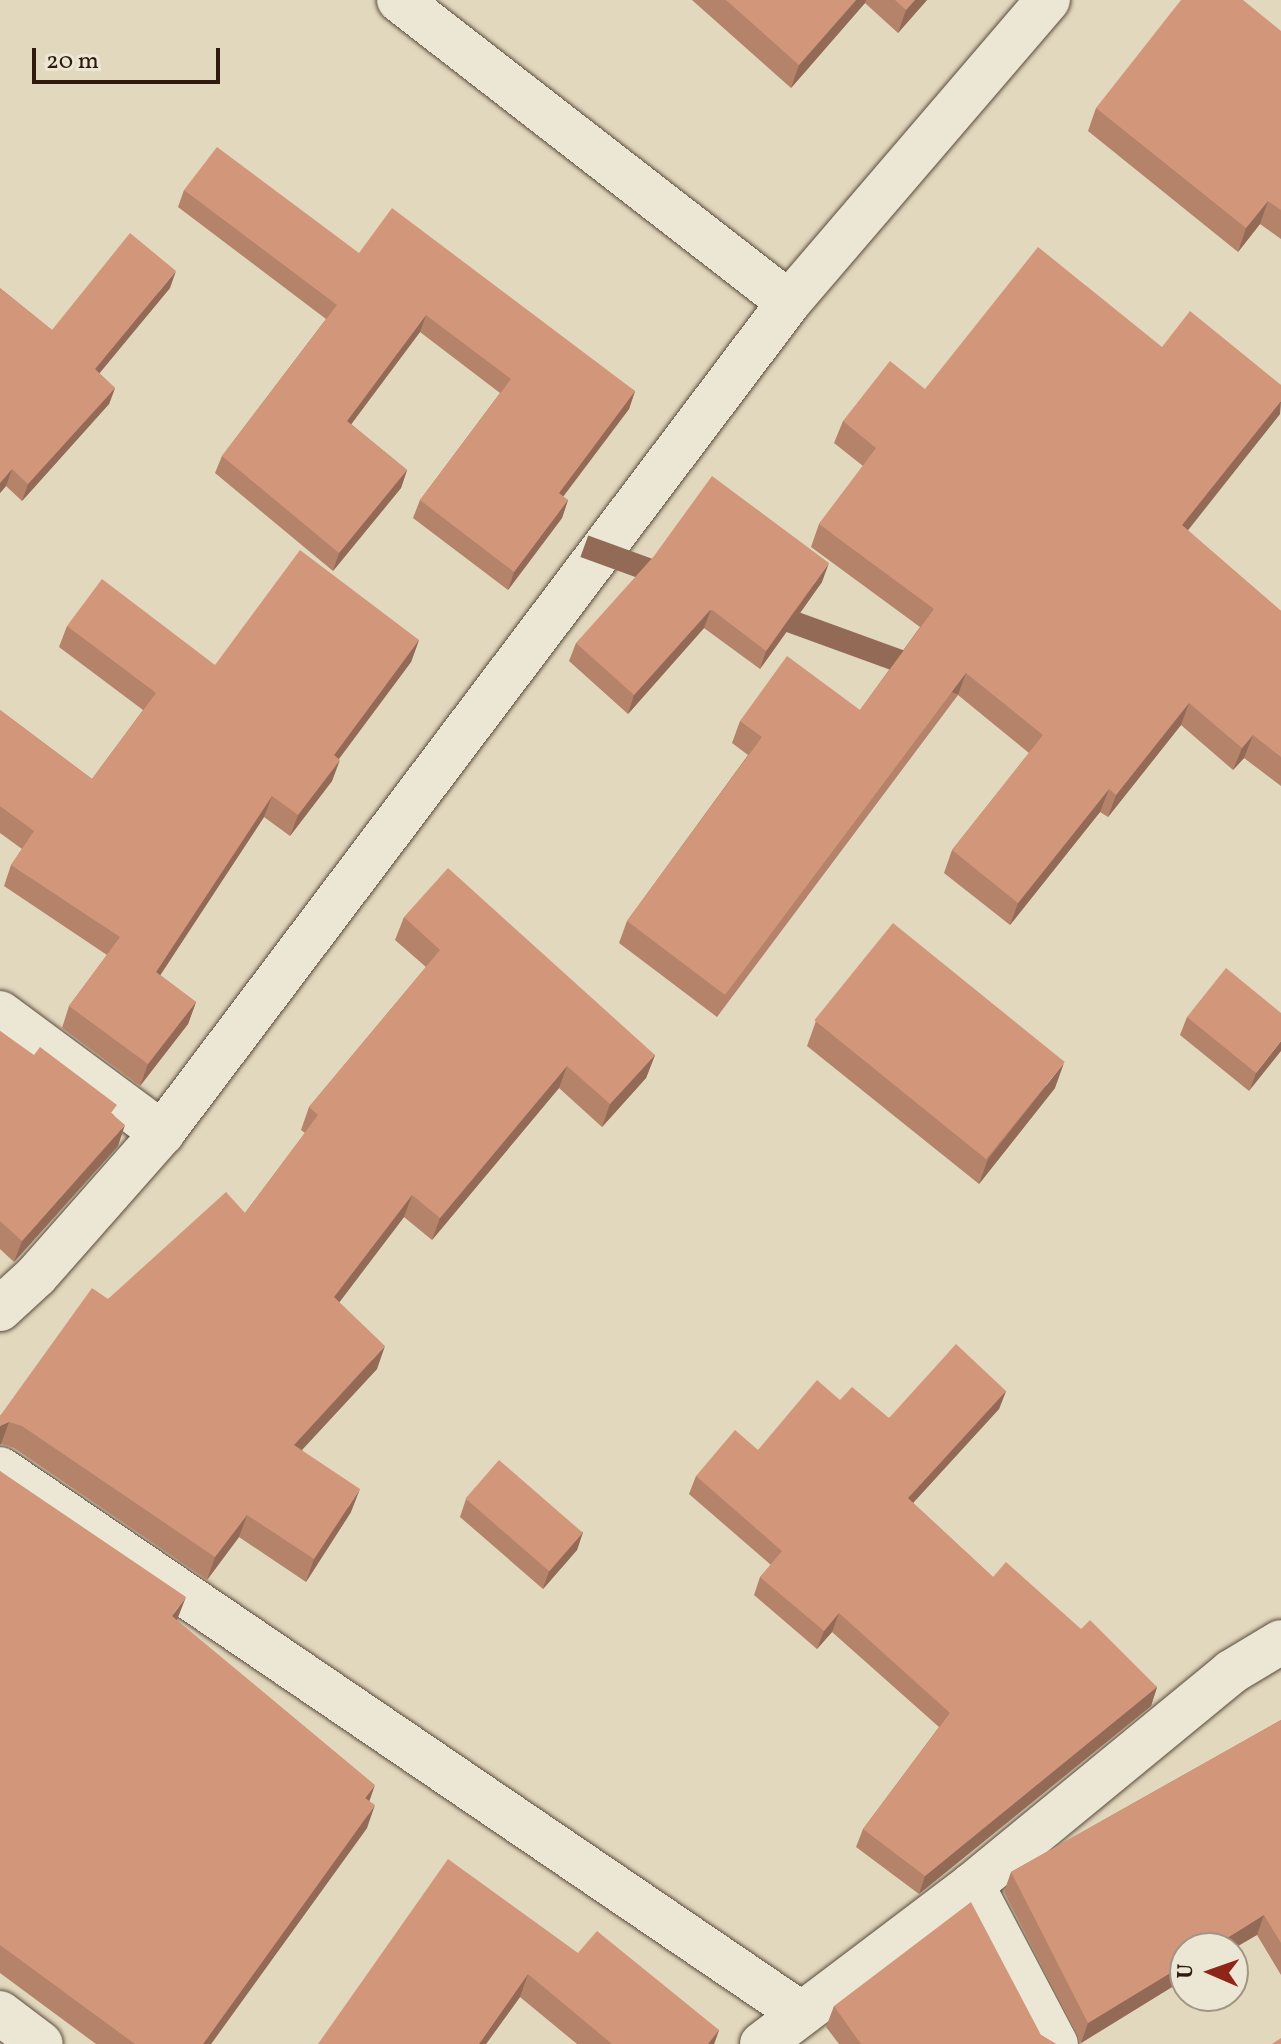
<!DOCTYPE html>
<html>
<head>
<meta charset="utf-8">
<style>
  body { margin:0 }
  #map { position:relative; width:1281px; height:2044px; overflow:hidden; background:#e1d8be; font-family:Vollkorn,serif }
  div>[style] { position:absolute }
  .roads { filter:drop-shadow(0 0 2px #5b4a3a) drop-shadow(0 0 2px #5b4a3a) }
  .minor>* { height:44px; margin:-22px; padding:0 22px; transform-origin:22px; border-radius:22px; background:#ece6d5 }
  .tertiary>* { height:44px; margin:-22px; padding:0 22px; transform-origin:22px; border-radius:22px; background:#ece6d5 }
  .wall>* { inset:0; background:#b5826a }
  .shaded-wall>* { inset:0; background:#936a56; transform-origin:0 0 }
  .building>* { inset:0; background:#d2977b; transform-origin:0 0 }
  span { translate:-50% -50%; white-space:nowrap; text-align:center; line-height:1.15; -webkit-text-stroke:6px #ece6d5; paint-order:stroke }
  .north { position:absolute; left:1169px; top:1932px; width:80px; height:80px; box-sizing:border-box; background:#ece6d5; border:2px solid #a09585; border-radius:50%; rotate:272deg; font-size:22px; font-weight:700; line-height:32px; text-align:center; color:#2e1b0e }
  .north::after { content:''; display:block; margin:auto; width:28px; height:36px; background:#8f2418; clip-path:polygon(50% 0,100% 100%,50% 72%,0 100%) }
  .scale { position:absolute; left:32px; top:48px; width:188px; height:36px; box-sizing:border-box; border:4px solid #2e1b0e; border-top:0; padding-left:10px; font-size:24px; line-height:28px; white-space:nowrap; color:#2e1b0e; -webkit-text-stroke:6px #ece6d5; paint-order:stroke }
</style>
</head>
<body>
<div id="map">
  <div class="roads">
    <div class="minor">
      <i style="left:399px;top:0;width:493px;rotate:37.8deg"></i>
      <i style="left:0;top:1013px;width:202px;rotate:36.5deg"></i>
      <i style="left:0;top:1469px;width:966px;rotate:34.2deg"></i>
      <i style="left:972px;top:1885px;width:180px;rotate:62.2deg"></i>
      <i style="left:0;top:2013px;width:51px;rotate:37.1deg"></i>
      <i style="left:762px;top:2044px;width:263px;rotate:-37.1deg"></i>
      <i style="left:972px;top:1885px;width:335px;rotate:-39.4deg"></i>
      <i style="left:1231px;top:1672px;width:58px;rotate:-31deg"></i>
    </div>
    <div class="tertiary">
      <i style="left:0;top:1309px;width:49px;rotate:-42.5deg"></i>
      <i style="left:36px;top:1276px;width:191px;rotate:-48.6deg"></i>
      <i style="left:162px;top:1133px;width:1041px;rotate:-52.96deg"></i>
      <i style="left:789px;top:302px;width:398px;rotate:-49.4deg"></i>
    </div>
  </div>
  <div class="wall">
    <i style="clip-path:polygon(692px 0,927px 0,898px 33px,865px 3px,791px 88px)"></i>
    <i style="clip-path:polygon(1281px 31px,1281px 239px,1260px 224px,1238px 252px,1088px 131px,1096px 108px)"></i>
    <i style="clip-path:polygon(184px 190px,359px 253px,635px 391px,629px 409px,563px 497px,568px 500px,562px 518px,508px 590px,413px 518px,420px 500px,500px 393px,420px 332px,351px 424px,407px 470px,401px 488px,333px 571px,215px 473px,222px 456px,326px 319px,178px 207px)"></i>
    <i style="clip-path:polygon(0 288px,52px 330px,170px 288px,99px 373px,115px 388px,109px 404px,22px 501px,6px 486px,0 493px)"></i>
    <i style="clip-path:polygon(1162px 347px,1281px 385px,1280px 414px,1187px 530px,1281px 611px,1281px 786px,1244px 758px,1233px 770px,1181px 725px,1108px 817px,1100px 812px,1010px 925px,944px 873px,952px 850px,1029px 753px,958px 695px,717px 1017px,619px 943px,627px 921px,748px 755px,732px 743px,740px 721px,860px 710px,920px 627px,811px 547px,819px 524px,863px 466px,834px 443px,843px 421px,925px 389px)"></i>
    <i style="clip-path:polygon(822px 582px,760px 669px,704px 628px,628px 714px,569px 661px,576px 643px)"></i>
    <i style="clip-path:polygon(67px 626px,215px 665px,419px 640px,411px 662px,339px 759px,332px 781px,290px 836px,264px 817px,160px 975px,196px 1002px,188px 1024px,140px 1086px,62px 1028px,69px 1006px,107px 955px,4px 886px,11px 865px,22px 849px,0 833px,0 710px,92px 779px,143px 710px,59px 647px)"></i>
    <i style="clip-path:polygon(404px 917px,655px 1055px,646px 1078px,602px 1127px,559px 1088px,432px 1240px,404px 1217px,339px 1302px,377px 1369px,302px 1450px,351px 1512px,306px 1582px,239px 1537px,207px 1580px,14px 1448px,1px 1444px,0 1416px,108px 1299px,245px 1213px,305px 1133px,301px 1130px,309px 1107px,426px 967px,395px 940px)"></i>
    <i style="clip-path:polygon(1281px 1013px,1249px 1091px,1180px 1035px,1187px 1017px)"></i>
    <i style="clip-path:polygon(816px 1021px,1055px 1088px,979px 1184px,807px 1046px)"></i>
    <i style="clip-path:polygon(0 1031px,114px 1115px,118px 1146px,14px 1262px,0 1249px)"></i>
    <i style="clip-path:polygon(1006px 1391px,999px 1409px,913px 1503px,993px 1577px,1081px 1629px,1157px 1687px,1151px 1706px,919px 1894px,856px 1847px,863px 1829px,939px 1727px,832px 1632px,817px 1649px,754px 1595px,760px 1577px,771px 1565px,689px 1494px,696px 1476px,758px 1450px,840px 1400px,889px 1418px)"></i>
    <i style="clip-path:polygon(0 1471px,177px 1620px,369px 1801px,367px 1828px,211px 2044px,96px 2044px,0 1973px)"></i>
    <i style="clip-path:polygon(466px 1499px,583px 1532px,577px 1550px,543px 1589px,460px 1517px)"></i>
    <i style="clip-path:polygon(1281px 1720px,1281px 1975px,1257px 1935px,1185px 1948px,1185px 1979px,1081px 2043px,1004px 1892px,1011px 1872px)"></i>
    <i style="clip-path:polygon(578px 1953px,719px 2030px,714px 2044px,577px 2044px,520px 1997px,486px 2044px,318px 2044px)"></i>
    <i style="clip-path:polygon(834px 2006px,1041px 2035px,1056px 2044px,839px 2044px,826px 2027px)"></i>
  </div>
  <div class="shaded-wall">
    <i style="clip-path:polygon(856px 0,866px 0,865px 3px,791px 88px,799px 65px)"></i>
    <i style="clip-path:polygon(915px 0,927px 0,898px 33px,906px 10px)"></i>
    <i style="clip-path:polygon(1268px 201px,1260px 224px,1238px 252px,1246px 228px)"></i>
    <i style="clip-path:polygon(176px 271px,170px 288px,89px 386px,95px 369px)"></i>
    <i style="clip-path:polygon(426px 315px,420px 332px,341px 438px,347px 421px)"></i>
    <i style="clip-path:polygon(115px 388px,109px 404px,22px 501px,28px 484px)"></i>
    <i style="clip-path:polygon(635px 391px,629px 409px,552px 511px,559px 493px)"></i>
    <i style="clip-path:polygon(1281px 401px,1280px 414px,1174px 548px,1182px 525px)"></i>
    <i style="clip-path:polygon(12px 469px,6px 486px,0 493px,0 483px)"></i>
    <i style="clip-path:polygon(407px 470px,401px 488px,333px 571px,339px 553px)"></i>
    <i style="clip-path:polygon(568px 500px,562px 518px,508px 590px,514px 572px)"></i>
    <i style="clip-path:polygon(829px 563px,822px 582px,760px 669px,766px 651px)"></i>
    <i style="clip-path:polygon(711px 609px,704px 628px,628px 714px,634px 695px)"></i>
    <i style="clip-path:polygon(419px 640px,411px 662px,326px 776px,334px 755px)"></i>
    <i style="left:966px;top:673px;width:23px;height:402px;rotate:110deg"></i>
    <i style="clip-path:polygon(1189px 703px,1181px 725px,1108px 817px,1116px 795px)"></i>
    <i style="clip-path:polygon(1253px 735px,1244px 758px,1233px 770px,1242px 748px)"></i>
    <i style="clip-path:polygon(340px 760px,332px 781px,290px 836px,298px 815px)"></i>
    <i style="clip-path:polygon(1109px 789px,1100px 812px,1010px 925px,1018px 903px)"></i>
    <i style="clip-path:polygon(272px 796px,264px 817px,148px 994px,156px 972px)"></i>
    <i style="clip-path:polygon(196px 1002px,188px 1024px,140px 1086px,148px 1064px)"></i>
    <i style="clip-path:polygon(1281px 1041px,1281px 1051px,1249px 1091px,1256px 1073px)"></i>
    <i style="clip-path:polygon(655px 1055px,646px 1078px,602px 1127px,610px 1104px)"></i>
    <i style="clip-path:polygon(1064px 1063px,1055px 1088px,979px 1184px,988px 1159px)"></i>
    <i style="clip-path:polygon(567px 1066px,559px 1088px,432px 1240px,440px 1218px)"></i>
    <i style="clip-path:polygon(125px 1125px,118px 1146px,14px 1262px,22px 1241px)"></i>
    <i style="clip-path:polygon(412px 1195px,404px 1217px,326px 1320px,334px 1297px)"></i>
    <i style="clip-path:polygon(385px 1346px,377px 1369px,286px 1467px,294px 1445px)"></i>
    <i style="clip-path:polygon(1006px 1391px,999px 1409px,901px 1516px,908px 1498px)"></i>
    <i style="clip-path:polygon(9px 1422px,1px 1444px,0 1445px,0 1426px)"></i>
    <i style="clip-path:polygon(360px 1489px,351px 1512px,306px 1582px,314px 1559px)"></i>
    <i style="clip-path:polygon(247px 1515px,239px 1537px,207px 1580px,215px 1557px)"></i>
    <i style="clip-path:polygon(583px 1532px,577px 1550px,543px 1589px,549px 1571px)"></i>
    <i style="clip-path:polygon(186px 1597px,177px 1620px,164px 1639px,172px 1616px)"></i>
    <i style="clip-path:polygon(839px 1613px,832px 1632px,817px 1649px,824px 1631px)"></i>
    <i style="clip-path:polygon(1157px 1687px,1151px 1706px,919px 1894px,925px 1876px)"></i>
    <i style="clip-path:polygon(375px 1785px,367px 1808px,365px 1798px)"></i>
    <i style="clip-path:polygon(375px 1805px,367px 1828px,211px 2044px,203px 2044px)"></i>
    <i style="clip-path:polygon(1264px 1915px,1257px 1935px,1233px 1949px,1233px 1948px,1211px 1948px)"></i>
    <i style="clip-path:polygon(1185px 1964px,1185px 1979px,1081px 2043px,1088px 2023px)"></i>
    <i style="clip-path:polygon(528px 1974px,520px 1997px,486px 2044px,479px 2044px)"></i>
    <i style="clip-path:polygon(719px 2030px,714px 2044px,708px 2044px)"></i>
  </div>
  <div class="building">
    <i style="clip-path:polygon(726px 0,856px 0,799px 65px)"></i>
    <i style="clip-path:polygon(895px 0,915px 0,906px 10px)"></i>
    <i style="clip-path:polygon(1181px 0,1243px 0,1281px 31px,1281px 210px,1268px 201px,1246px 228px,1096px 108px)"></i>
    <i style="clip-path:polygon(217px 147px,359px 253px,392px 208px,635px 391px,559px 493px,568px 500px,514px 572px,420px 500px,511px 379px,426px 315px,347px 421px,407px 470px,339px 553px,222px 456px,337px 305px,184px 190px)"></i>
    <i style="clip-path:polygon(130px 233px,176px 271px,95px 369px,115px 388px,28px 484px,12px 469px,0 483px,0 288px,52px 330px)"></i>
    <i style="clip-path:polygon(1038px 247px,1162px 347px,1190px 311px,1281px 385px,1281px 401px,1182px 525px,1281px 611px,1281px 757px,1253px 735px,1242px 748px,1189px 703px,1116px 795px,1109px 789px,1018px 903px,952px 850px,1043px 735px,966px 673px,725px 995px,627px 921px,762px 737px,740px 721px,787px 656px,860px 710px,934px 609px,819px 524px,876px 448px,843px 421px,890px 361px,925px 389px)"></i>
    <i style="clip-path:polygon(712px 476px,829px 563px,766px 651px,711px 609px,634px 695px,576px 643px,654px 556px)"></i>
    <i style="clip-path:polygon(300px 550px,419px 640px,334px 755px,340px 760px,298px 815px,272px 796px,156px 972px,196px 1002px,148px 1064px,69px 1006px,120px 937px,11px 865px,34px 831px,0 806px,0 710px,92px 779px,156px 693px,67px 626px,102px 579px,215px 665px)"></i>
    <i style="clip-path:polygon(448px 868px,655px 1055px,610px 1104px,567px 1066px,440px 1218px,412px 1195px,334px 1297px,385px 1346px,294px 1445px,360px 1489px,314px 1559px,247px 1515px,215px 1557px,22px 1426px,9px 1422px,0 1426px,0 1416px,92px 1288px,108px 1299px,226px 1192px,245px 1213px,318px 1115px,309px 1107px,440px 950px,404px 917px)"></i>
    <i style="left:893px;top:923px;width:221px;height:125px;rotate:39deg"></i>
    <i style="clip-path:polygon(1226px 968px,1281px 1013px,1281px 1041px,1256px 1073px,1187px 1017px)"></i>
    <i style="clip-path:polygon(0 1031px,34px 1055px,40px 1047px,117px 1105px,111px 1113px,125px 1125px,22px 1241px,0 1221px)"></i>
    <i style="clip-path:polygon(956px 1344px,1006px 1391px,908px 1498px,993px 1577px,1006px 1562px,1081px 1629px,1090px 1620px,1157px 1687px,925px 1876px,863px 1829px,950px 1713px,839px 1613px,824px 1631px,760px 1577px,782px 1551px,696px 1476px,735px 1430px,758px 1450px,817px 1380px,840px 1400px,852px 1387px,889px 1418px)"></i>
    <i style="left:499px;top:1460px;width:111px;height:51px;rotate:41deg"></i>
    <i style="clip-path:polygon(0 1471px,186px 1597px,172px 1616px,375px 1785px,365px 1798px,375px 1805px,203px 2044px,135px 2044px,0 1945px)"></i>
    <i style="clip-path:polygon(1281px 1720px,1281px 1943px,1264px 1915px,1211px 1948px,1185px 1948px,1185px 1964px,1088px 2023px,1011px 1872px)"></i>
    <i style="clip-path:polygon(448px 1859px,578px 1953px,597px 1931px,719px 2030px,708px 2044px,612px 2044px,528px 1974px,479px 2044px,318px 2044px)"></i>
    <i style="clip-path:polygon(971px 1902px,1041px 2035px,1056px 2044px,861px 2044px,834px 2006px)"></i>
    <i style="clip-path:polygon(1281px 2038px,1281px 2044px,1272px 2044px)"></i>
  </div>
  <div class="north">U</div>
  <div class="scale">20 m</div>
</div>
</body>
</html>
